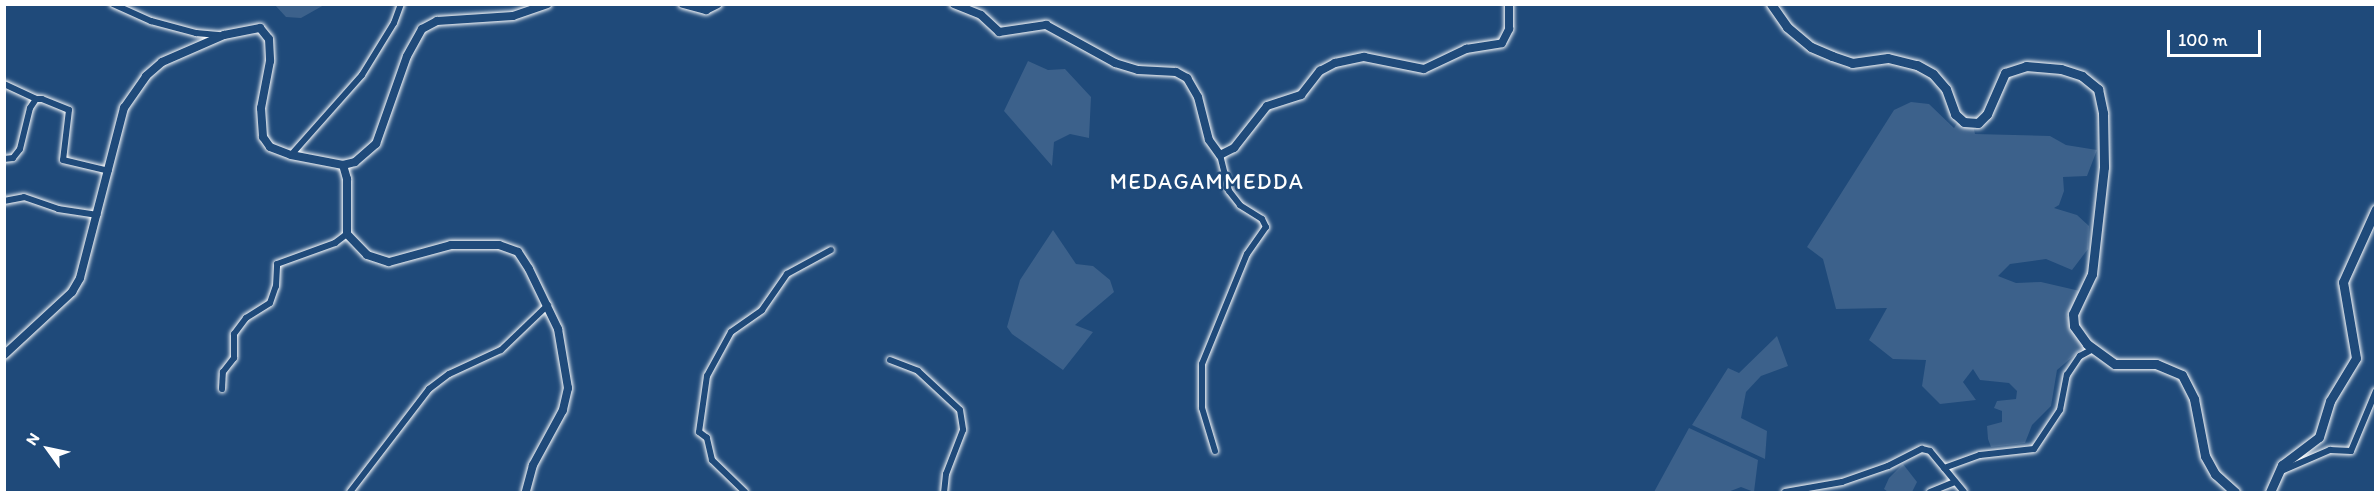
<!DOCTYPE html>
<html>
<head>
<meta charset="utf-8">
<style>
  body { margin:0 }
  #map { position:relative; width:2380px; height:497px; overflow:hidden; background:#1f4a7a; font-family:Itim,sans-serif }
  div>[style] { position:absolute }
  .green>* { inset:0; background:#3c618b }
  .roads { filter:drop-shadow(0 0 2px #fff) drop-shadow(0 0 2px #fff) }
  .minor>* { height:6px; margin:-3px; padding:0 3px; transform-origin:3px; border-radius:3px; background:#1f4a7a }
  .tertiary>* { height:8px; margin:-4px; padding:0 4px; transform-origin:4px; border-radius:4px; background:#1f4a7a }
  .secondary>* { height:9px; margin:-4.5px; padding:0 4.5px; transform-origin:4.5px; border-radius:4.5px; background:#1f4a7a }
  span { translate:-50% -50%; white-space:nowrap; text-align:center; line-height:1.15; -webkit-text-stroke:5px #1f4a7a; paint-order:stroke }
  .quarter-label { font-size:22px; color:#fff; letter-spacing:1.5px }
  .frame { position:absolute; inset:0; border:6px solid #fff; pointer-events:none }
  .north { position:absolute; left:18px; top:419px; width:60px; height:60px; -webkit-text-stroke:4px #1f4a7a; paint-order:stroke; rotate:303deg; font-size:16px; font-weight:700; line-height:24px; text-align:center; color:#fff }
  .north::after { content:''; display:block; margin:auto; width:21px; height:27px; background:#fff; clip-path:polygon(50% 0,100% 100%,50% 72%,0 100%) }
  .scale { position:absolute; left:2167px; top:30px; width:94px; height:27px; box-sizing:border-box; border:3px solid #fff; border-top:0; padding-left:8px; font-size:18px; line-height:21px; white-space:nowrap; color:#fff; -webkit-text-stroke:4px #1f4a7a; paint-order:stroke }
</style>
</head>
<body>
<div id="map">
  <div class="green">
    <i style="clip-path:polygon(275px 5px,324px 5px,301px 18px,286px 17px)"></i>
    <i style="clip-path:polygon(1028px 61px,1048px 70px,1065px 69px,1091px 97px,1089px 138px,1070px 134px,1054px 142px,1052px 166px,1004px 111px)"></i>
    <i style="clip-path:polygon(1911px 102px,1929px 104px,1954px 128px,1961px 117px,1972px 120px,1975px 134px,2050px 136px,2066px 145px,2097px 150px,2087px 176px,2063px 177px,2064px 191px,2059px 205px,2054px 208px,2077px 215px,2089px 226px,2088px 249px,2072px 270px,2046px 259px,2010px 264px,1998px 276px,2016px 283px,2041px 282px,2080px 291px,2067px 316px,2084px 347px,2057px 370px,2051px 406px,2032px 425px,2025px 443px,1991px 447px,1988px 439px,1987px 426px,2002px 422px,2002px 411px,1994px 408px,1997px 401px,2016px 399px,2017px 391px,2009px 383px,1980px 380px,1973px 369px,1963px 382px,1976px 400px,1940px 404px,1922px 386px,1926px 360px,1893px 359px,1869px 340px,1887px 308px,1836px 309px,1823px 259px,1807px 247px,1894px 110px)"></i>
    <i style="clip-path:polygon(1053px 230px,1076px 264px,1093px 266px,1110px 280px,1114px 292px,1075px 325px,1093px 332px,1063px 370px,1012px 334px,1007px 327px,1020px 280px)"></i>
    <i style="clip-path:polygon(1777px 336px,1788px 366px,1761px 376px,1746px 392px,1741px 418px,1767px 431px,1765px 459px,1692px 425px,1728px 368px,1739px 373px)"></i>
    <i style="clip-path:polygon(1689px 428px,1758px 460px,1754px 492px,1741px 487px,1728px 492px,1654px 492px)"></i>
    <i style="clip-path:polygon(1903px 464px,1917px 482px,1912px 492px,1888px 492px,1884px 489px,1889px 478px)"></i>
  </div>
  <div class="roads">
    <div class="minor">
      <i style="left:113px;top:4px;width:42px;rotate:24.1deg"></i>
      <i style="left:151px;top:21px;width:47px;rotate:14.9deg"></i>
      <i style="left:196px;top:33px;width:25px;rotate:5deg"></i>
      <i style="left:4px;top:84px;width:35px;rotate:25deg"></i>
      <i style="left:291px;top:155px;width:107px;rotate:-48.4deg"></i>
      <i style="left:362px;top:75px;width:61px;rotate:-58.4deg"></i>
      <i style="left:394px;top:23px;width:20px;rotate:-70deg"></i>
      <i style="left:4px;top:159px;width:9px;rotate:-6deg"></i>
      <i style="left:13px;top:158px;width:11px;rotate:-52deg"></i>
      <i style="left:20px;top:149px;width:42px;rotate:-76.3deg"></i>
      <i style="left:30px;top:108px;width:11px;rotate:-56deg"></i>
      <i style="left:36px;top:99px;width:6px"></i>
      <i style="left:42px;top:99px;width:29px;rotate:22deg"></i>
      <i style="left:69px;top:110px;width:50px;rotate:96.8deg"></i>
      <i style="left:63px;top:160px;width:47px;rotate:13.4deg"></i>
      <i style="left:4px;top:201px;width:20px;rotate:-11deg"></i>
      <i style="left:24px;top:197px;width:36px;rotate:19deg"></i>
      <i style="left:58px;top:209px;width:40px;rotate:8.5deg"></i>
      <i style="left:890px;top:360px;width:30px;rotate:21deg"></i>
      <i style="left:918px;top:371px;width:57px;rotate:42.9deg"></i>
      <i style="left:960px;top:410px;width:20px;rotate:81deg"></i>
      <i style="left:963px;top:430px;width:47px;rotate:111.1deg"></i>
      <i style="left:946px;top:474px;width:18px;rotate:96deg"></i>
      <i style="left:222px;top:389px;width:17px;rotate:-87deg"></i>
      <i style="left:223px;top:372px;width:18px;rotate:-52deg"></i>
      <i style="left:234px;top:358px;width:24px;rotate:-90deg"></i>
      <i style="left:234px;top:334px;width:20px;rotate:-53deg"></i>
      <i style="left:246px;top:318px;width:28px;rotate:-32deg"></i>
      <i style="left:270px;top:303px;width:18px;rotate:-71deg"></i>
      <i style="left:276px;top:286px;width:22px;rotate:-87deg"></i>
      <i style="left:277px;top:264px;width:62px;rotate:-19.9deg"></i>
      <i style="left:335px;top:243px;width:15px;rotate:-37deg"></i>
      <i style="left:1215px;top:451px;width:45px;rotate:-106.8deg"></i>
      <i style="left:1202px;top:408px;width:44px;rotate:-90deg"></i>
      <i style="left:1202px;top:364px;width:119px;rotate:-67.8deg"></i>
      <i style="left:1247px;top:254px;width:33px;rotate:-55deg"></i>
      <i style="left:1266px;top:227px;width:9px;rotate:-117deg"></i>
      <i style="left:1262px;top:219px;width:26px;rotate:-148deg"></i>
      <i style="left:1240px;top:205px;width:18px;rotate:-128deg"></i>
      <i style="left:1229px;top:191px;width:37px;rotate:-104deg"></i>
      <i style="left:1944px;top:468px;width:38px;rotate:-20deg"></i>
      <i style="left:1980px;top:455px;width:54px;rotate:-6.3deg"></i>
      <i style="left:2034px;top:449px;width:47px;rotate:-56.3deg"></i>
      <i style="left:2060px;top:410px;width:36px;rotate:-79deg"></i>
      <i style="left:2067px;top:375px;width:23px;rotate:-56deg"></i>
      <i style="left:2080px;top:356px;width:15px;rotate:-28deg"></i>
      <i style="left:2279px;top:472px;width:56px;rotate:-23.3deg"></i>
      <i style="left:2330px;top:450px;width:21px;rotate:3deg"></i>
      <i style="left:2351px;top:451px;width:65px;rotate:-67.4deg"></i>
      <i style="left:350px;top:492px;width:130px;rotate:-52.5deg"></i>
      <i style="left:429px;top:389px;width:25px;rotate:-37deg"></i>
      <i style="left:449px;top:374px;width:57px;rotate:-24.8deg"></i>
      <i style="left:501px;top:350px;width:65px;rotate:-43.8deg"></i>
      <i style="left:745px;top:492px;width:46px;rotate:-135.9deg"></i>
      <i style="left:712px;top:460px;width:23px;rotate:-103deg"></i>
      <i style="left:707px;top:438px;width:10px;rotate:-143deg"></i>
      <i style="left:699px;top:432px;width:57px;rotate:-81.9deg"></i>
      <i style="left:707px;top:376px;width:50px;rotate:-61.4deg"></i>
      <i style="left:731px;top:332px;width:38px;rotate:-35deg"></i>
      <i style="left:762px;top:310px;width:44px;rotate:-55.2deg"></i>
      <i style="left:787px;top:274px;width:50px;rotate:-28.6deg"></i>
      <i style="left:1785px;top:492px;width:58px;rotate:-10deg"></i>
      <i style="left:1842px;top:482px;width:49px;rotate:-19.2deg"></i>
      <i style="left:1888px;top:466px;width:38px;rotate:-27deg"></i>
      <i style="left:1922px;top:449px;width:8px;rotate:14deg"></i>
      <i style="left:1930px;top:451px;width:53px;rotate:50.3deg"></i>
      <i style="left:1930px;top:492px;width:27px;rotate:-22deg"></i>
    </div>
    <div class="tertiary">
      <i style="left:683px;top:4px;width:24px;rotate:15deg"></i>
      <i style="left:706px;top:10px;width:13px;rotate:-27deg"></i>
      <i style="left:954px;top:4px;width:29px;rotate:22deg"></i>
      <i style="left:981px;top:15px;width:25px;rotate:43deg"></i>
      <i style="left:999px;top:32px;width:48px;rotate:-8.5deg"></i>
      <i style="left:1046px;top:25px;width:79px;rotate:28.8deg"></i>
      <i style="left:1115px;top:63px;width:24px;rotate:17deg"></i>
      <i style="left:1138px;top:70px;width:38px;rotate:3deg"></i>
      <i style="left:1176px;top:72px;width:13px;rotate:29deg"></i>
      <i style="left:1187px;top:78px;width:22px;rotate:60deg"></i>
      <i style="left:1198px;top:97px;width:44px;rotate:75.7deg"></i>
      <i style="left:1209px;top:140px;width:19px;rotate:54deg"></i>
      <i style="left:1220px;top:155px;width:16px;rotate:-27deg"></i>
      <i style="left:1234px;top:148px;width:53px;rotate:-51.8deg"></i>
      <i style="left:1267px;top:106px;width:36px;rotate:-18deg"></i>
      <i style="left:1301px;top:95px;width:31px;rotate:-52deg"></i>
      <i style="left:1320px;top:71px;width:17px;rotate:-28deg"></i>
      <i style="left:1335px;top:63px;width:30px;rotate:-12deg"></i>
      <i style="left:1364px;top:57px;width:61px;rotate:11.3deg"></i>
      <i style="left:1424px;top:69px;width:47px;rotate:-25.5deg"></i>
      <i style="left:1466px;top:49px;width:36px;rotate:-9deg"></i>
      <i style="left:1502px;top:43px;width:16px;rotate:-63deg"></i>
      <i style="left:1509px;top:29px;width:25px;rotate:-90deg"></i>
      <i style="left:343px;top:165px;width:15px;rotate:74deg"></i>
      <i style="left:347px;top:179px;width:55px;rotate:90deg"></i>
      <i style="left:347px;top:234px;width:29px;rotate:46deg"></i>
      <i style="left:367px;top:255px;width:23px;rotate:18deg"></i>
      <i style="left:389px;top:262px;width:64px;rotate:-15.3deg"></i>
      <i style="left:451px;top:245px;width:48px"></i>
      <i style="left:499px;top:245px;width:20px;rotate:20deg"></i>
      <i style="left:518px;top:252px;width:20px;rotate:57deg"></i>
      <i style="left:529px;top:269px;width:67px;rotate:64.2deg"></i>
      <i style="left:558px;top:329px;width:60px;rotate:80.4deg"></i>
      <i style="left:568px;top:388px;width:23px;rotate:103deg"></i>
      <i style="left:563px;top:410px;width:63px;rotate:118.6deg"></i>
      <i style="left:533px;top:465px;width:28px;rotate:105deg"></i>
      <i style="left:343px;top:165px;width:12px;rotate:-14deg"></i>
      <i style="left:355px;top:162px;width:28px;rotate:-41deg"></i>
      <i style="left:376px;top:144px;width:93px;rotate:-70.6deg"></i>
      <i style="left:407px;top:56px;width:31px;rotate:-61deg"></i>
      <i style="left:422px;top:29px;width:17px;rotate:-28deg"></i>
      <i style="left:437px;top:21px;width:76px;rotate:-3.8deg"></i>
      <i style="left:513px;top:16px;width:36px;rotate:-19deg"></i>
      <i style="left:4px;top:355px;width:93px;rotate:-42.8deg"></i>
      <i style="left:72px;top:292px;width:16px;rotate:-60deg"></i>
      <i style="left:80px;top:278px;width:176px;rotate:-75.5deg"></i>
      <i style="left:124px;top:108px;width:39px;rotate:-55deg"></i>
      <i style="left:146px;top:76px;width:21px;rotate:-41deg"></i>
      <i style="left:162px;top:62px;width:68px;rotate:-23.5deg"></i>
      <i style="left:224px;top:35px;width:37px;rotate:-11deg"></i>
      <i style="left:260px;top:28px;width:14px;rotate:51deg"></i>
      <i style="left:269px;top:39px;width:22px;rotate:87deg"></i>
      <i style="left:270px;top:61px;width:48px;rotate:100.8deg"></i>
      <i style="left:261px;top:108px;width:29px;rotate:86deg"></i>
      <i style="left:263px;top:137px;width:12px;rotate:55deg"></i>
      <i style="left:270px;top:147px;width:22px;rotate:21deg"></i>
      <i style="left:291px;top:155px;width:53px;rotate:10.9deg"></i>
    </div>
    <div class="secondary">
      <i style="left:1771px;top:4px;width:28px;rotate:55deg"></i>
      <i style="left:1787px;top:27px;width:31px;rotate:40deg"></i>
      <i style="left:1811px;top:47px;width:23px;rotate:23deg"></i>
      <i style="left:1832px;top:56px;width:21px;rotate:19deg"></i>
      <i style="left:1852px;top:63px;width:36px;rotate:-8deg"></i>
      <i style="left:1888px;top:58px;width:30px;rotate:14deg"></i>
      <i style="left:1917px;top:65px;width:18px;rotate:29deg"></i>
      <i style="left:1933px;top:74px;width:20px;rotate:49deg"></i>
      <i style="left:1946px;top:89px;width:27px;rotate:70deg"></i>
      <i style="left:1955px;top:114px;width:12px;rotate:42deg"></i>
      <i style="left:1964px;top:122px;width:14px;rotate:4deg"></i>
      <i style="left:1978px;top:123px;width:13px;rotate:-45deg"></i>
      <i style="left:1987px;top:114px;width:45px;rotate:-66.3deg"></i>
      <i style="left:2005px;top:73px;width:22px;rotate:-18deg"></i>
      <i style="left:2026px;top:66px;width:35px;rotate:5deg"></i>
      <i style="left:2061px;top:69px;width:22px;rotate:18deg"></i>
      <i style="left:2082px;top:76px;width:21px;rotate:39deg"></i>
      <i style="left:2098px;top:89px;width:25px;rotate:78deg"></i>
      <i style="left:2103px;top:113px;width:54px;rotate:88.9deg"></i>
      <i style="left:2104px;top:167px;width:108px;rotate:96.4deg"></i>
      <i style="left:2092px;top:274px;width:44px;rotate:115.4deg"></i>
      <i style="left:2073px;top:314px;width:12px;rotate:85deg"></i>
      <i style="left:2074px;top:326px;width:22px;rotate:54deg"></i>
      <i style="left:2087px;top:344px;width:34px;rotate:36deg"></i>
      <i style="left:2115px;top:364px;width:41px"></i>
      <i style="left:2156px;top:364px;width:28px;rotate:23deg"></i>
      <i style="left:2182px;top:375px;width:27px;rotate:63deg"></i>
      <i style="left:2194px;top:399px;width:58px;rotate:79.1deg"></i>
      <i style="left:2205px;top:456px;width:21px;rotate:61deg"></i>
      <i style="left:2215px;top:474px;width:27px;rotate:42deg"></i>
      <i style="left:2270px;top:492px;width:30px;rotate:-66deg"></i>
      <i style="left:2282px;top:465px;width:46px;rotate:-37.1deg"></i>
      <i style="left:2319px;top:437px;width:38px;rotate:-73deg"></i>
      <i style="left:2330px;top:401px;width:50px;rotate:-58.8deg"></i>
      <i style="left:2356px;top:358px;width:77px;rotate:-99.7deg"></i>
      <i style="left:2343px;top:282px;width:80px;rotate:-65.7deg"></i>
    </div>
  </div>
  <div class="quarter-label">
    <span style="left:1207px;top:182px">MEDAGAMMEDDA</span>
  </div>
  <div class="frame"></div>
  <div class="north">N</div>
  <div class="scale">100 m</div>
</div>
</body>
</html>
